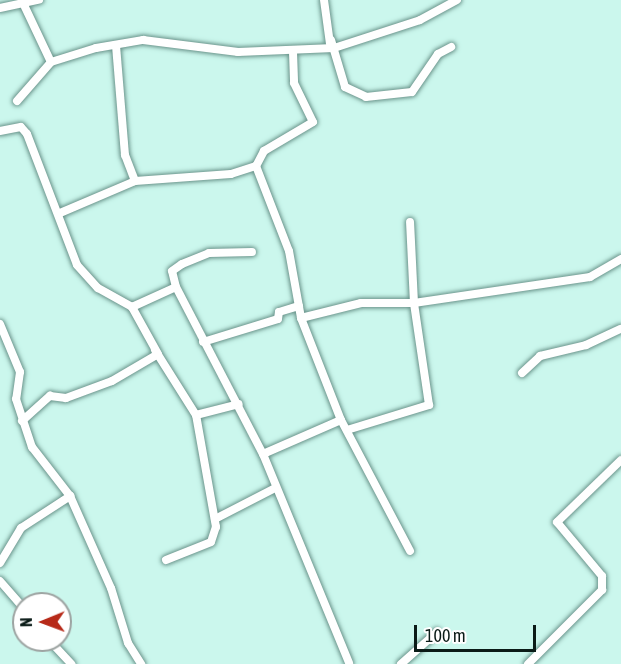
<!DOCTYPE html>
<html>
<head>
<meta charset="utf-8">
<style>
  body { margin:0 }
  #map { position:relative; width:621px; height:664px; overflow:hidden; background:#cbf7ed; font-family:"Asap Condensed",sans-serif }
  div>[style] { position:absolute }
  .roads { filter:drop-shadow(0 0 2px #6a948b) drop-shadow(0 0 2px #6a948b) }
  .street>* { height:8px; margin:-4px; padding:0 4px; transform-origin:4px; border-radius:4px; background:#fff }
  span { translate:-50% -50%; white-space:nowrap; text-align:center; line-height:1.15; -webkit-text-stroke:6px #fff; paint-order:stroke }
  .north { position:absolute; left:12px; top:592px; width:60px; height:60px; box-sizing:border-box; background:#fff; border:2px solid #9da4a2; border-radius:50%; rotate:269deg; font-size:16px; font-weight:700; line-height:24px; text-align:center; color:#0a1b17 }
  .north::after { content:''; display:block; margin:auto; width:21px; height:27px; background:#b72a19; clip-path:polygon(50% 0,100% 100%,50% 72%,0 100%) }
  .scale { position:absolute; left:414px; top:625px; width:122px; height:27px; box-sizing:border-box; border:3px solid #0a1b17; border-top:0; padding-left:8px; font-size:18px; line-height:21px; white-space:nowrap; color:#0a1b17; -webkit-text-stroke:4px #fff; paint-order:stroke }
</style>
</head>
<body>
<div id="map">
  <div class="roads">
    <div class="street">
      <i style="left:324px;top:0;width:44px;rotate:82.2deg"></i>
      <i style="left:24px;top:5px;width:63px;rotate:64.7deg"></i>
      <i style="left:0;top:8px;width:40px;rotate:-12deg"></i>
      <i style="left:331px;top:40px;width:49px;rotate:73.4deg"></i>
      <i style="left:345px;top:87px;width:23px;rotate:25deg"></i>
      <i style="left:366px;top:97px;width:46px;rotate:-6.2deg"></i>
      <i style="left:412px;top:92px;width:46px;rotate:-55.6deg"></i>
      <i style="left:438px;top:54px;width:15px;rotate:-28deg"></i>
      <i style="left:293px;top:52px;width:31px;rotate:88deg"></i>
      <i style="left:294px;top:83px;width:43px;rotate:64deg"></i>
      <i style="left:313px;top:122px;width:57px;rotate:149.4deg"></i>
      <i style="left:264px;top:151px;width:17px;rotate:118deg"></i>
      <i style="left:256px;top:166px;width:91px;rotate:68.8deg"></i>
      <i style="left:289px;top:251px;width:68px;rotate:79.8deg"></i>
      <i style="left:301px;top:318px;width:110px;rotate:68.6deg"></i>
      <i style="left:341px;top:420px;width:148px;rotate:62.2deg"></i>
      <i style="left:17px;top:101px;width:52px;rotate:-48.9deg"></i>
      <i style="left:51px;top:62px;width:47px;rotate:-17.3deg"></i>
      <i style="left:96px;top:48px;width:48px;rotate:-9.7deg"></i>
      <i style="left:143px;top:40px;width:96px;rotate:7.2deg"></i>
      <i style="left:238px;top:52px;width:96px;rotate:-2.4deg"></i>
      <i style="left:334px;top:48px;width:90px;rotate:-18deg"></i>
      <i style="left:420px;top:20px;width:42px;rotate:-28.4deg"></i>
      <i style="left:0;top:131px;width:21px;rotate:-11deg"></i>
      <i style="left:21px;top:127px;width:9px;rotate:49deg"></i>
      <i style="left:27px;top:134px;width:140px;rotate:69.1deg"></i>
      <i style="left:77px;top:265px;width:31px;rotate:48deg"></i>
      <i style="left:98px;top:288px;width:39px;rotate:29deg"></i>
      <i style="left:135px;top:181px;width:96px;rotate:-4.2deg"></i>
      <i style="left:231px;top:174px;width:26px;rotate:-18deg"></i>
      <i style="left:60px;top:213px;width:82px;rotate:-23.1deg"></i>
      <i style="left:135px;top:181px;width:28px;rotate:-111deg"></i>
      <i style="left:125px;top:155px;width:110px;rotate:-94.7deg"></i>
      <i style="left:176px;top:287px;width:16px;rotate:-104deg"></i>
      <i style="left:172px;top:271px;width:12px;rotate:-35deg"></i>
      <i style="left:182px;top:264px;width:29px;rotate:-22deg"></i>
      <i style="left:209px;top:253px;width:43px;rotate:-1.3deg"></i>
      <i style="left:301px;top:318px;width:62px;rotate:-14deg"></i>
      <i style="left:361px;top:303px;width:53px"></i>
      <i style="left:414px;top:303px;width:81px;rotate:-92.8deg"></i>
      <i style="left:0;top:324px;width:52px;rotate:67.4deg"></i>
      <i style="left:20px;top:372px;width:27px;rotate:98deg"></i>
      <i style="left:16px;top:399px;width:51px;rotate:71.6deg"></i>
      <i style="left:32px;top:447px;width:62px;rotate:52.2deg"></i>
      <i style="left:70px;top:496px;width:101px;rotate:66deg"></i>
      <i style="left:111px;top:588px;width:58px;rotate:72.8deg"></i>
      <i style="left:128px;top:643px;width:25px;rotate:58deg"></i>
      <i style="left:203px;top:342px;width:78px;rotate:-17deg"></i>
      <i style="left:278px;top:319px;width:7px;rotate:-82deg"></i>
      <i style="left:279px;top:312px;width:21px;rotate:-17deg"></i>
      <i style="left:155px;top:350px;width:77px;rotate:57.8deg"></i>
      <i style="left:196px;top:415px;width:44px;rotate:-14.3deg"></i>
      <i style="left:522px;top:373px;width:25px;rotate:-43deg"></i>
      <i style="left:540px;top:356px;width:47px;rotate:-13.4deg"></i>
      <i style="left:586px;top:345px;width:38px;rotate:-25deg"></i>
      <i style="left:22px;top:421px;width:38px;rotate:-42deg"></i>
      <i style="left:50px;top:396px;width:16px;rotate:7deg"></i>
      <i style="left:66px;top:398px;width:49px;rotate:-20.3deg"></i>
      <i style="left:112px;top:381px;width:53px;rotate:-30.4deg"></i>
      <i style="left:158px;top:354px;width:54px;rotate:-119deg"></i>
      <i style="left:132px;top:307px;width:48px;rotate:-24.4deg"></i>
      <i style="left:176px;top:287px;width:188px;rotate:62.5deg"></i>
      <i style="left:263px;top:454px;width:226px;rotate:67.6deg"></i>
      <i style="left:347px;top:430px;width:86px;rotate:-17deg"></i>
      <i style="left:429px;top:405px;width:103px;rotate:-98.4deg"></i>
      <i style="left:414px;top:303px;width:178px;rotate:-8.4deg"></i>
      <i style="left:590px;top:277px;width:36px;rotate:-30deg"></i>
      <i style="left:263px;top:454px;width:85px;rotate:-23.6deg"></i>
      <i style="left:215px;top:519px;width:65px;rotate:-27.3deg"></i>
      <i style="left:166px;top:560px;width:48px;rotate:-21.8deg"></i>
      <i style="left:211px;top:542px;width:16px;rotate:-72deg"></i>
      <i style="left:216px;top:527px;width:114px;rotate:-100.1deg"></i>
      <i style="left:0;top:563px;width:41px;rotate:-59deg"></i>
      <i style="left:21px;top:528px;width:59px;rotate:-33.1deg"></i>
      <i style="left:0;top:581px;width:37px;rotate:49deg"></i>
      <i style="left:49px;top:640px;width:33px;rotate:47deg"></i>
      <i style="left:401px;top:664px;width:48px;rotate:-41.6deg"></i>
      <i style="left:528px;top:664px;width:105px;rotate:-45deg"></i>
      <i style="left:602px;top:590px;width:14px;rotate:-90deg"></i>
      <i style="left:602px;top:576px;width:70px;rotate:-129.8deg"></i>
      <i style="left:557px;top:522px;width:89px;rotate:-44.1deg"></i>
    </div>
  </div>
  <div class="north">N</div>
  <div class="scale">100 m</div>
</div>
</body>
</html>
